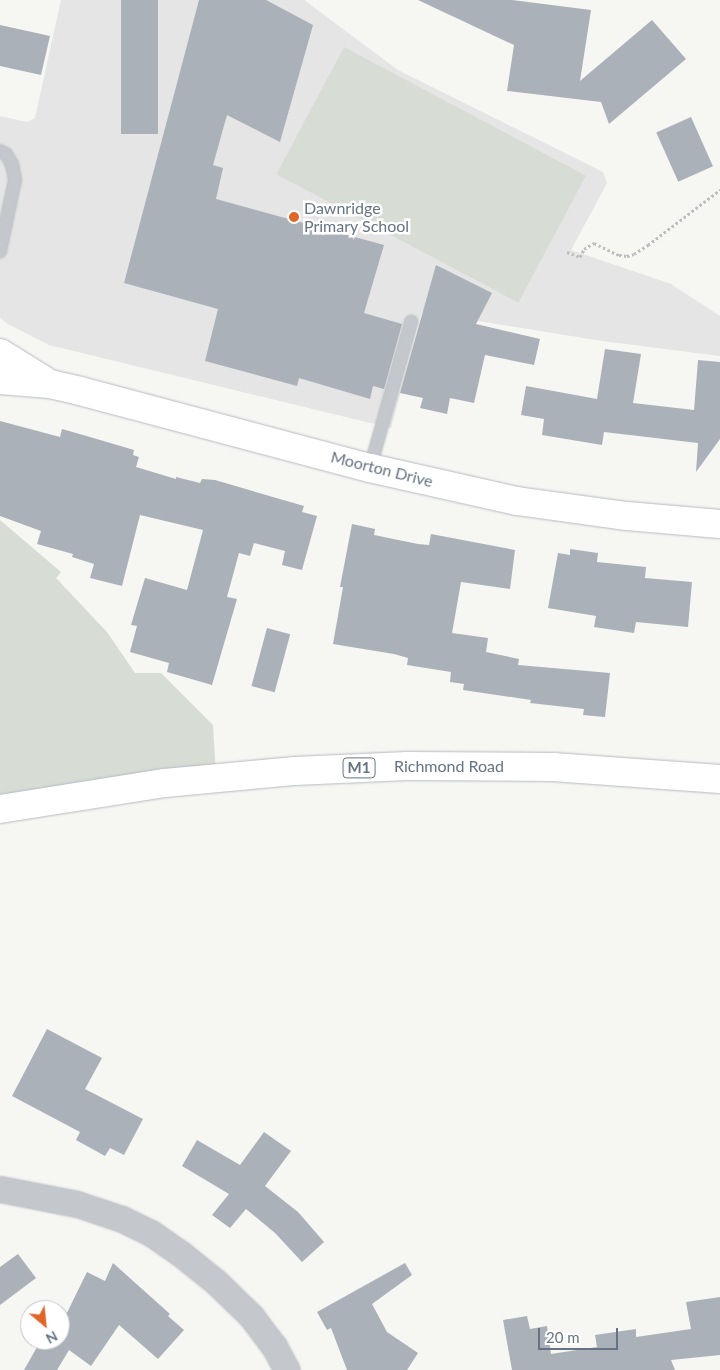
<!DOCTYPE html>
<html>
<head>
<meta charset="utf-8">
<style>
  body { margin:0 }
  #map { position:relative; width:720px; height:1370px; overflow:hidden; background:#f6f6f3; font-family:Lato,sans-serif }
  div>[style] { position:absolute }
  .built>* { inset:0; background:#e4e5e4 }
  .green>* { inset:0; background:#d7ddd4; transform-origin:0 0 }
  .building>* { inset:0; background:#abb1b8; transform-origin:0 0 }
  .path>* { height:3px; margin-top:-1.5px; transform-origin:0; background:repeating-linear-gradient(90deg,#bcbec0 0 2.5px,transparent 0 5px) }
  .roads { filter:drop-shadow(0 0 1px #b6bac0) drop-shadow(0 0 1px #b6bac0) }
  .lane>* { height:12px; margin:-6px; padding:0 6px; transform-origin:6px; border-radius:6px; background:#c4c7cb }
  .street>* { height:25px; margin:-12.5px; padding:0 12.5px; transform-origin:12.5px; border-radius:12.5px; background:#c4c7cb }
  .secondary>* { height:28px; margin:-14px; padding:0 14px; transform-origin:14px; border-radius:14px; background:#fff }
  .highway>* { height:28px; margin:-14px; padding:0 14px; transform-origin:14px; border-radius:14px; background:#fff }
  .dots>* { width:14px; height:14px; translate:-50% -50%; box-sizing:border-box; border:2px solid #fff; border-radius:50% }
  span { translate:-50% -50%; white-space:nowrap; text-align:center; line-height:1.15; -webkit-text-stroke:5px #fff; paint-order:stroke }
  .shield-label span { padding:1px 4px; background:#fff; border:1px solid; border-radius:4px; -webkit-text-stroke-width:0 }
  .shield-label { font-size:15px; color:#657384; font-weight:700 }
  .poi-label { font-size:16px; color:#657384 }
  .left { translate:0 -50%; text-align:left }
  .street-label { font-size:16px; color:#657384 }
  .north { position:absolute; left:20px; top:1300px; width:50px; height:50px; box-sizing:border-box; background:#fff; border:1px solid #c1c7ce; border-radius:50%; rotate:152deg; font-size:14px; font-weight:700; line-height:20px; text-align:center; color:#657384 }
  .north::after { content:''; display:block; margin:auto; width:18px; height:22px; background:#e26528; clip-path:polygon(50% 0,100% 100%,50% 72%,0 100%) }
  .scale { position:absolute; left:538px; top:1328px; width:80px; height:22px; box-sizing:border-box; border:2px solid #657384; border-top:0; padding-left:6px; font-size:15px; line-height:18px; white-space:nowrap; color:#657384; -webkit-text-stroke:4px #fff; paint-order:stroke }
</style>
</head>
<body>
<div id="map">
  <div class="built">
    <i style="clip-path:polygon(61px 0,304px 0,398px 70px,603px 172px,607px 183px,571px 250px,671px 284px,720px 316px,720px 356px,602px 341px,422px 312px,391px 428px,49px 345px,8px 324px,0 318px,0 116px,27px 122px,35px 118px)"></i>
  </div>
  <div class="green">
    <i style="left:344px;top:47px;width:274px;height:144px;rotate:28deg"></i>
    <i style="clip-path:polygon(0 520px,61px 572px,56px 578px,107px 632px,135px 673px,161px 673px,213px 725px,216px 775px,0 807px)"></i>
  </div>
  <div class="building">
    <i style="left:121px;top:0;width:37px;height:134px"></i>
    <i style="clip-path:polygon(199px 0,266px 0,313px 25px,280px 142px,227px 115px,213px 165px,223px 168px,216px 199px,384px 245px,364px 313px,402px 324px,384px 389px,373px 386px,370px 399px,299px 378px,297px 386px,205px 361px,218px 309px,124px 283px)"></i>
    <i style="clip-path:polygon(418px 0,512px 0,591px 10px,580px 81px,652px 20px,686px 59px,609px 124px,601px 102px,507px 91px,514px 45px)"></i>
    <i style="clip-path:polygon(0 25px,50px 36px,41px 75px,0 66px)"></i>
    <i style="left:691px;top:117px;width:54px;height:38px;rotate:66deg"></i>
    <i style="clip-path:polygon(436px 265px,492px 293px,476px 324px,540px 339px,534px 365px,485px 355px,474px 403px,450px 398px,447px 414px,420px 408px,423px 398px,400px 393px)"></i>
    <i style="clip-path:polygon(605px 349px,641px 354px,633px 403px,694px 410px,698px 360px,720px 362px,720px 439px,696px 472px,698px 443px,604px 432px,602px 445px,542px 435px,544px 419px,521px 415px,526px 386px,597px 399px)"></i>
    <i style="clip-path:polygon(0 421px,60px 437px,62px 429px,90px 437px,134px 450px,133px 455px,139px 457px,136px 467px,176px 479px,176px 477px,200px 483px,202px 479px,215px 480px,304px 506px,302px 512px,317px 516px,302px 570px,282px 565px,285px 551px,254px 543px,250px 556px,239px 553px,227px 597px,237px 599px,212px 685px,167px 672px,169px 663px,130px 652px,137px 626px,131px 625px,145px 578px,187px 590px,203px 530px,140px 515px,122px 586px,90px 578px,94px 564px,72px 557px,73px 554px,37px 544px,41px 531px,0 516px)"></i>
    <i style="clip-path:polygon(352px 524px,375px 529px,374px 535px,418px 544px,429px 545px,431px 534px,515px 550px,510px 589px,461px 582px,452px 633px,488px 638px,486px 652px,519px 659px,518px 665px,610px 673px,605px 717px,583px 715px,584px 709px,530px 703px,531px 700px,463px 690px,464px 684px,450px 682px,451px 672px,407px 665px,408px 658px,394px 654px,333px 644px,343px 587px,340px 587px)"></i>
    <i style="clip-path:polygon(570px 549px,598px 553px,597px 562px,646px 567px,645px 578px,692px 582px,688px 627px,636px 622px,634px 633px,594px 627px,596px 616px,548px 608px,558px 553px,570px 555px)"></i>
    <i style="left:267px;top:628px;width:24px;height:60px;rotate:15deg"></i>
    <i style="clip-path:polygon(47px 1029px,102px 1058px,85px 1089px,143px 1119px,124px 1155px,110px 1148px,105px 1156px,76px 1140px,80px 1132px,12px 1096px)"></i>
    <i style="clip-path:polygon(264px 1132px,291px 1151px,265px 1186px,298px 1212px,324px 1242px,302px 1262px,275px 1233px,246px 1209px,230px 1228px,212px 1215px,229px 1194px,182px 1166px,197px 1140px,240px 1165px)"></i>
    <i style="clip-path:polygon(18px 1254px,36px 1278px,0 1305px,0 1267px)"></i>
    <i style="clip-path:polygon(113px 1263px,170px 1314px,168px 1316px,184px 1330px,158px 1359px,119px 1325px,91px 1366px,69px 1350px,57px 1370px,24px 1370px,41px 1340px,60px 1340px,60px 1327px,87px 1272px,105px 1281px)"></i>
    <i style="clip-path:polygon(405px 1263px,412px 1275px,372px 1304px,387px 1332px,418px 1353px,407px 1370px,347px 1370px,331px 1328px,327px 1330px,317px 1312px)"></i>
    <i style="clip-path:polygon(720px 1297px,720px 1355px,671px 1360px,675px 1370px,512px 1370px,503px 1320px,527px 1316px,530px 1329px,547px 1326px,551px 1354px,597px 1347px,595px 1335px,636px 1329px,636px 1337px,691px 1329px,686px 1302px)"></i>
  </div>
  <div class="path">
    <i style="left:567px;top:252px;width:14px;rotate:21deg"></i>
    <i style="left:580px;top:257px;width:9px;rotate:-63deg"></i>
    <i style="left:584px;top:249px;width:12px;rotate:-31deg"></i>
    <i style="left:594px;top:243px;width:28px;rotate:26deg"></i>
    <i style="left:619px;top:255px;width:8px;rotate:7deg"></i>
    <i style="left:627px;top:256px;width:7px;rotate:-16deg"></i>
    <i style="left:634px;top:254px;width:17px;rotate:-33deg"></i>
    <i style="left:648px;top:245px;width:91px;rotate:-37.4deg"></i>
  </div>
  <div class="roads">
    <div class="lane">
      <i style="left:0;top:151px;width:7px;rotate:27deg"></i>
      <i style="left:6px;top:154px;width:12px;rotate:59deg"></i>
      <i style="left:12px;top:164px;width:16px;rotate:79deg"></i>
      <i style="left:15px;top:180px;width:73px;rotate:101.9deg"></i>
      <i style="left:370px;top:468px;width:152px;rotate:-74.3deg"></i>
    </div>
    <div class="street">
      <i style="left:0;top:1189px;width:78px;rotate:11deg"></i>
      <i style="left:77px;top:1204px;width:47px;rotate:18.4deg"></i>
      <i style="left:122px;top:1219px;width:32px;rotate:26deg"></i>
      <i style="left:151px;top:1233px;width:35px;rotate:35deg"></i>
      <i style="left:180px;top:1253px;width:46px;rotate:38.9deg"></i>
      <i style="left:216px;top:1282px;width:49px;rotate:44.2deg"></i>
      <i style="left:251px;top:1316px;width:38px;rotate:53deg"></i>
      <i style="left:274px;top:1346px;width:27px;rotate:62deg"></i>
    </div>
    <div class="secondary">
      <i style="left:0;top:353px;width:53px;rotate:31.9deg"></i>
      <i style="left:0;top:380px;width:50px;rotate:4.6deg"></i>
      <i style="left:50px;top:384px;width:31px;rotate:13deg"></i>
      <i style="left:80px;top:391px;width:300px;rotate:14.9deg"></i>
      <i style="left:370px;top:468px;width:151px;rotate:12.7deg"></i>
      <i style="left:517px;top:501px;width:111px;rotate:7.8deg"></i>
      <i style="left:627px;top:516px;width:93px;rotate:4.9deg"></i>
    </div>
    <div class="highway">
      <i style="left:0;top:809px;width:167px;rotate:-9deg"></i>
      <i style="left:165px;top:783px;width:131px;rotate:-5.3deg"></i>
      <i style="left:295px;top:771px;width:112px;rotate:-2.6deg"></i>
      <i style="left:407px;top:766px;width:146px;rotate:0.4deg"></i>
      <i style="left:553px;top:767px;width:167px;rotate:4.1deg"></i>
    </div>
  </div>
  <div class="dots">
    <i style="left:294px;top:217px;background:#e26528"></i>
  </div>
  <div class="shield-label">
    <span style="left:359px;top:768px">M1</span>
  </div>
  <div class="poi-label">
    <span class="left" style="left:304px;top:217px">Dawnridge<br>Primary School</span>
  </div>
  <div class="street-label">
    <span style="left:382px;top:469px;rotate:14deg">Moorton Drive</span>
    <span style="left:449px;top:766px">Richmond Road</span>
  </div>
  <div class="north">N</div>
  <div class="scale">20 m</div>
</div>
</body>
</html>
